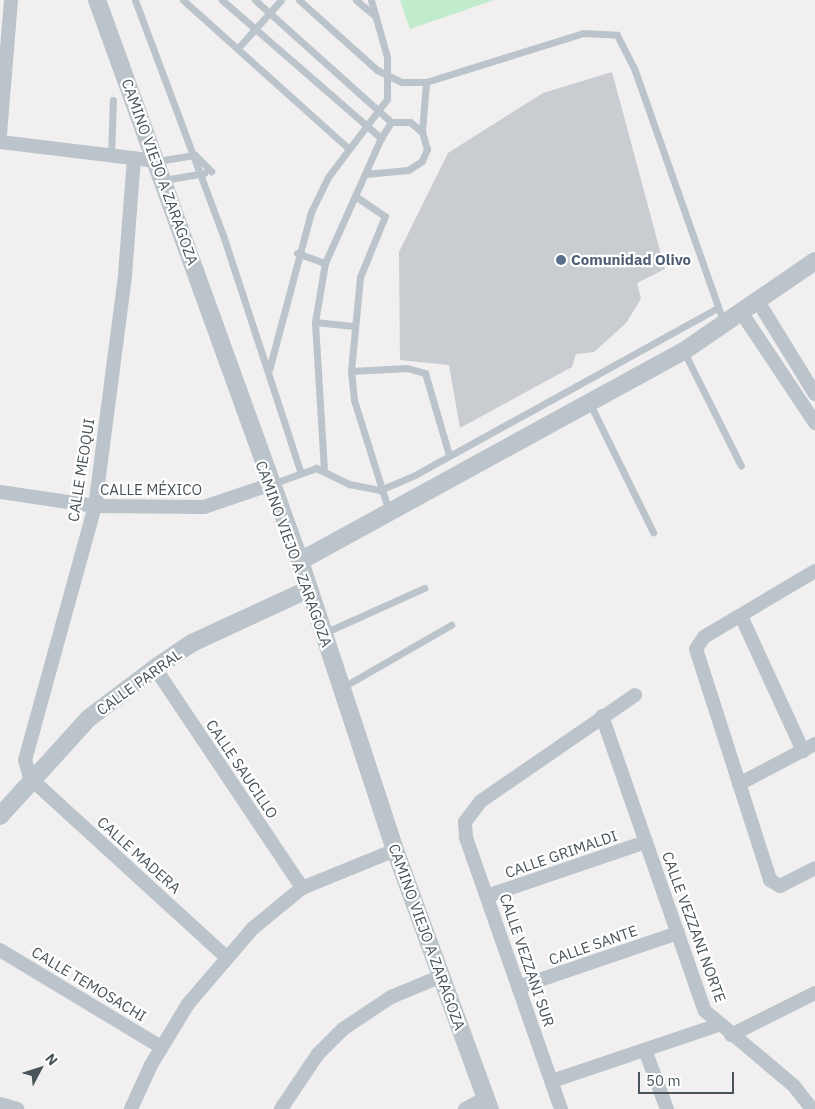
<!DOCTYPE html>
<html>
<head>
<meta charset="utf-8">
<style>
  body { margin:0 }
  #map { position:relative; width:815px; height:1109px; overflow:hidden; background:#f1efef; font-family:"IBM Plex Sans",sans-serif }
  div>[style] { position:absolute }
  .green>* { inset:0; background:#c1ebcd }
  .building>* { inset:0; background:#c9ccd1 }
  .service>* { height:7px; margin:-3.5px; padding:0 3.5px; transform-origin:3.5px; border-radius:3.5px; background:#bbc4ca }
  .minor>* { height:14px; margin:-7px; padding:0 7px; transform-origin:7px; border-radius:7px; background:#bbc4ca }
  .tertiary>* { height:18px; margin:-9px; padding:0 9px; transform-origin:9px; border-radius:9px; background:#bbc4ca }
  .dots>* { width:14px; height:14px; translate:-50% -50%; box-sizing:border-box; border:2px solid #fff; border-radius:50% }
  span { translate:-50% -50%; white-space:nowrap; text-align:center; line-height:1.15; -webkit-text-stroke:4.5px #fff; paint-order:stroke }
  .street-label { font-size:15px; color:#48535a }
  .service-label { font-size:15px; color:#4e5e75; font-weight:700 }
  .left { translate:0 -50%; text-align:left }
  .north { position:absolute; left:15px; top:1044px; width:50px; height:50px; -webkit-text-stroke:4px #fff; paint-order:stroke; rotate:50deg; font-size:14px; font-weight:700; line-height:20px; text-align:center; color:#48535a }
  .north::after { content:''; display:block; margin:auto; width:18px; height:22px; background:#48535a; clip-path:polygon(50% 0,100% 100%,50% 72%,0 100%) }
  .scale { position:absolute; left:638px; top:1072px; width:96px; height:22px; box-sizing:border-box; border:2px solid #48535a; border-top:0; padding-left:6px; font-size:15px; line-height:18px; white-space:nowrap; color:#48535a; -webkit-text-stroke:4px #fff; paint-order:stroke }
</style>
</head>
<body>
<div id="map">
  <div class="green">
    <i style="clip-path:polygon(400px 0,494px 0,410px 29px)"></i>
  </div>
  <div class="building">
    <i style="clip-path:polygon(612px 72px,665px 269px,637px 283px,641px 299px,626px 323px,594px 352px,576px 354px,572px 367px,460px 428px,449px 365px,400px 360px,399px 252px,448px 153px,543px 93px)"></i>
  </div>
  <div class="service">
    <i style="left:135px;top:0;width:251px;rotate:69.5deg"></i>
    <i style="left:223px;top:235px;width:248px;rotate:71.9deg"></i>
    <i style="left:183px;top:0;width:222px;rotate:41.9deg"></i>
    <i style="left:222px;top:0;width:211px;rotate:41deg"></i>
    <i style="left:255px;top:0;width:183px;rotate:41.9deg"></i>
    <i style="left:299px;top:0;width:105px;rotate:41.9deg"></i>
    <i style="left:377px;top:70px;width:28px;rotate:26deg"></i>
    <i style="left:402px;top:82px;width:24px"></i>
    <i style="left:426px;top:82px;width:164px;rotate:-17.3deg"></i>
    <i style="left:583px;top:33px;width:34px;rotate:3deg"></i>
    <i style="left:617px;top:35px;width:37px;rotate:63deg"></i>
    <i style="left:634px;top:68px;width:271px;rotate:70.6deg"></i>
    <i style="left:356px;top:0;width:25px;rotate:40deg"></i>
    <i style="left:238px;top:48px;width:64px;rotate:-48.1deg"></i>
    <i style="left:422px;top:132px;width:50px;rotate:-85.4deg"></i>
    <i style="left:111px;top:156px;width:56px;rotate:-88deg"></i>
    <i style="left:157px;top:161px;width:38px;rotate:-9deg"></i>
    <i style="left:195px;top:155px;width:23px;rotate:45deg"></i>
    <i style="left:164px;top:180px;width:41px;rotate:-9.9deg"></i>
    <i style="left:355px;top:196px;width:36px;rotate:34deg"></i>
    <i style="left:385px;top:216px;width:66px;rotate:112.3deg"></i>
    <i style="left:360px;top:277px;width:94px;rotate:95.5deg"></i>
    <i style="left:351px;top:371px;width:29px;rotate:84deg"></i>
    <i style="left:354px;top:400px;width:117px;rotate:72.6deg"></i>
    <i style="left:297px;top:253px;width:30px;rotate:20deg"></i>
    <i style="left:315px;top:322px;width:37px;rotate:6deg"></i>
    <i style="left:684px;top:352px;width:127px;rotate:63.4deg"></i>
    <i style="left:269px;top:370px;width:163px;rotate:-75.1deg"></i>
    <i style="left:311px;top:212px;width:39px;rotate:-64deg"></i>
    <i style="left:328px;top:177px;width:98px;rotate:-52.9deg"></i>
    <i style="left:387px;top:99px;width:42px;rotate:-90deg"></i>
    <i style="left:387px;top:57px;width:59px;rotate:-105.7deg"></i>
    <i style="left:351px;top:371px;width:56px;rotate:-3.1deg"></i>
    <i style="left:407px;top:368px;width:19px;rotate:16deg"></i>
    <i style="left:425px;top:373px;width:85px;rotate:73.7deg"></i>
    <i style="left:590px;top:404px;width:143px;rotate:63.8deg"></i>
    <i style="left:324px;top:470px;width:148px;rotate:-93.5deg"></i>
    <i style="left:315px;top:322px;width:60px;rotate:-80.4deg"></i>
    <i style="left:325px;top:263px;width:137px;rotate:-65.9deg"></i>
    <i style="left:381px;top:138px;width:19px;rotate:-58deg"></i>
    <i style="left:391px;top:122px;width:19px"></i>
    <i style="left:410px;top:122px;width:16px;rotate:40deg"></i>
    <i style="left:422px;top:132px;width:18px;rotate:74deg"></i>
    <i style="left:427px;top:149px;width:13px;rotate:113deg"></i>
    <i style="left:422px;top:161px;width:17px;rotate:147deg"></i>
    <i style="left:408px;top:170px;width:43px;rotate:174.7deg"></i>
    <i style="left:272px;top:484px;width:47px;rotate:-20deg"></i>
    <i style="left:316px;top:468px;width:37px;rotate:26deg"></i>
    <i style="left:349px;top:484px;width:32px;rotate:11deg"></i>
    <i style="left:380px;top:490px;width:38px;rotate:-23deg"></i>
    <i style="left:415px;top:475px;width:344px;rotate:-28.9deg"></i>
    <i style="left:324px;top:633px;width:110px;rotate:-24.2deg"></i>
    <i style="left:343px;top:687px;width:125px;rotate:-29.9deg"></i>
  </div>
  <div class="minor">
    <i style="left:0;top:134px;width:134px;rotate:-85.3deg"></i>
    <i style="left:0;top:142px;width:158px;rotate:6.9deg"></i>
    <i style="left:134px;top:158px;width:118px;rotate:94.4deg"></i>
    <i style="left:125px;top:276px;width:232px;rotate:97.4deg"></i>
    <i style="left:95px;top:506px;width:263px;rotate:105.4deg"></i>
    <i style="left:25px;top:760px;width:19px;rotate:74deg"></i>
    <i style="left:30px;top:778px;width:265px;rotate:42.4deg"></i>
    <i style="left:759px;top:303px;width:107px;rotate:58.4deg"></i>
    <i style="left:743px;top:315px;width:130px;rotate:56.3deg"></i>
    <i style="left:0;top:492px;width:96px;rotate:8.4deg"></i>
    <i style="left:95px;top:506px;width:109px;rotate:0.5deg"></i>
    <i style="left:204px;top:507px;width:69px;rotate:-18.7deg"></i>
    <i style="left:815px;top:571px;width:129px;rotate:149.3deg"></i>
    <i style="left:704px;top:637px;width:14px;rotate:124deg"></i>
    <i style="left:696px;top:649px;width:243px;rotate:72.2deg"></i>
    <i style="left:770px;top:880px;width:12px;rotate:31deg"></i>
    <i style="left:780px;top:886px;width:39px;rotate:-27deg"></i>
    <i style="left:741px;top:616px;width:149px;rotate:65.3deg"></i>
    <i style="left:155px;top:668px;width:265px;rotate:56.2deg"></i>
    <i style="left:602px;top:716px;width:312px;rotate:70.8deg"></i>
    <i style="left:705px;top:1011px;width:116px;rotate:40.1deg"></i>
    <i style="left:794px;top:1086px;width:29px;rotate:52deg"></i>
    <i style="left:739px;top:784px;width:86px;rotate:-27.8deg"></i>
    <i style="left:487px;top:896px;width:168px;rotate:-18.8deg"></i>
    <i style="left:0;top:950px;width:188px;rotate:31.1deg"></i>
    <i style="left:519px;top:987px;width:168px;rotate:-18.8deg"></i>
    <i style="left:731px;top:1035px;width:94px;rotate:-26.6deg"></i>
    <i style="left:645px;top:1050px;width:63px;rotate:69.6deg"></i>
    <i style="left:552px;top:1081px;width:175px;rotate:-18.6deg"></i>
    <i style="left:0;top:1104px;width:18px;rotate:16deg"></i>
    <i style="left:131px;top:1109px;width:48px;rotate:-65.6deg"></i>
    <i style="left:151px;top:1065px;width:71px;rotate:-58.8deg"></i>
    <i style="left:188px;top:1004px;width:99px;rotate:-49.5deg"></i>
    <i style="left:252px;top:929px;width:65px;rotate:-39.4deg"></i>
    <i style="left:302px;top:888px;width:100px;rotate:-22.2deg"></i>
    <i style="left:281px;top:1109px;width:66px;rotate:-56.1deg"></i>
    <i style="left:318px;top:1054px;width:35px;rotate:-45deg"></i>
    <i style="left:343px;top:1029px;width:58px;rotate:-33.7deg"></i>
    <i style="left:391px;top:997px;width:55px;rotate:-22.4deg"></i>
    <i style="left:465px;top:1109px;width:24px;rotate:-28deg"></i>
    <i style="left:561px;top:1109px;width:288px;rotate:-109.3deg"></i>
    <i style="left:466px;top:837px;width:15px;rotate:-94deg"></i>
    <i style="left:465px;top:822px;width:26px;rotate:-53deg"></i>
    <i style="left:481px;top:801px;width:187px;rotate:-34.5deg"></i>
  </div>
  <div class="tertiary">
    <i style="left:97px;top:0;width:597px;rotate:70.11deg"></i>
    <i style="left:300px;top:561px;width:304px;rotate:71.8deg"></i>
    <i style="left:395px;top:850px;width:276px;rotate:69.9deg"></i>
    <i style="left:300px;top:561px;width:438px;rotate:-28.7deg"></i>
    <i style="left:684px;top:351px;width:159px;rotate:-34.5deg"></i>
    <i style="left:0;top:816px;width:132px;rotate:-47.8deg"></i>
    <i style="left:89px;top:718px;width:83px;rotate:-37.1deg"></i>
    <i style="left:155px;top:668px;width:45px;rotate:-34deg"></i>
    <i style="left:192px;top:643px;width:129px;rotate:-24.8deg"></i>
  </div>
  <div class="dots">
    <i style="left:561px;top:260px;background:#5c6f8a"></i>
  </div>
  <div class="street-label">
    <span style="left:160px;top:172px;rotate:70deg">CAMINO VIEJO A ZARAGOZA</span>
    <span style="left:81px;top:470px;rotate:-81deg">CALLE MEOQUI</span>
    <span style="left:151px;top:490px">CALLE MÉXICO</span>
    <span style="left:294px;top:554px;rotate:70deg">CAMINO VIEJO A ZARAGOZA</span>
    <span style="left:139px;top:682px;rotate:-36deg">CALLE PARRAL</span>
    <span style="left:242px;top:769px;rotate:56deg">CALLE SAUCILLO</span>
    <span style="left:561px;top:854px;rotate:-19deg">CALLE GRIMALDI</span>
    <span style="left:139px;top:855px;rotate:42deg">CALLE MADERA</span>
    <span style="left:694px;top:927px;rotate:70deg">CALLE VEZZANI NORTE</span>
    <span style="left:427px;top:937px;rotate:70deg">CAMINO VIEJO A ZARAGOZA</span>
    <span style="left:593px;top:945px;rotate:-19deg">CALLE SANTE</span>
    <span style="left:527px;top:960px;rotate:71deg">CALLE VEZZANI SUR</span>
    <span style="left:89px;top:984px;rotate:31deg">CALLE TEMOSACHI</span>
  </div>
  <div class="service-label">
    <span class="left" style="left:571px;top:260px">Comunidad Olivo</span>
  </div>
  <div class="north">N</div>
  <div class="scale">50 m</div>
</div>
</body>
</html>
